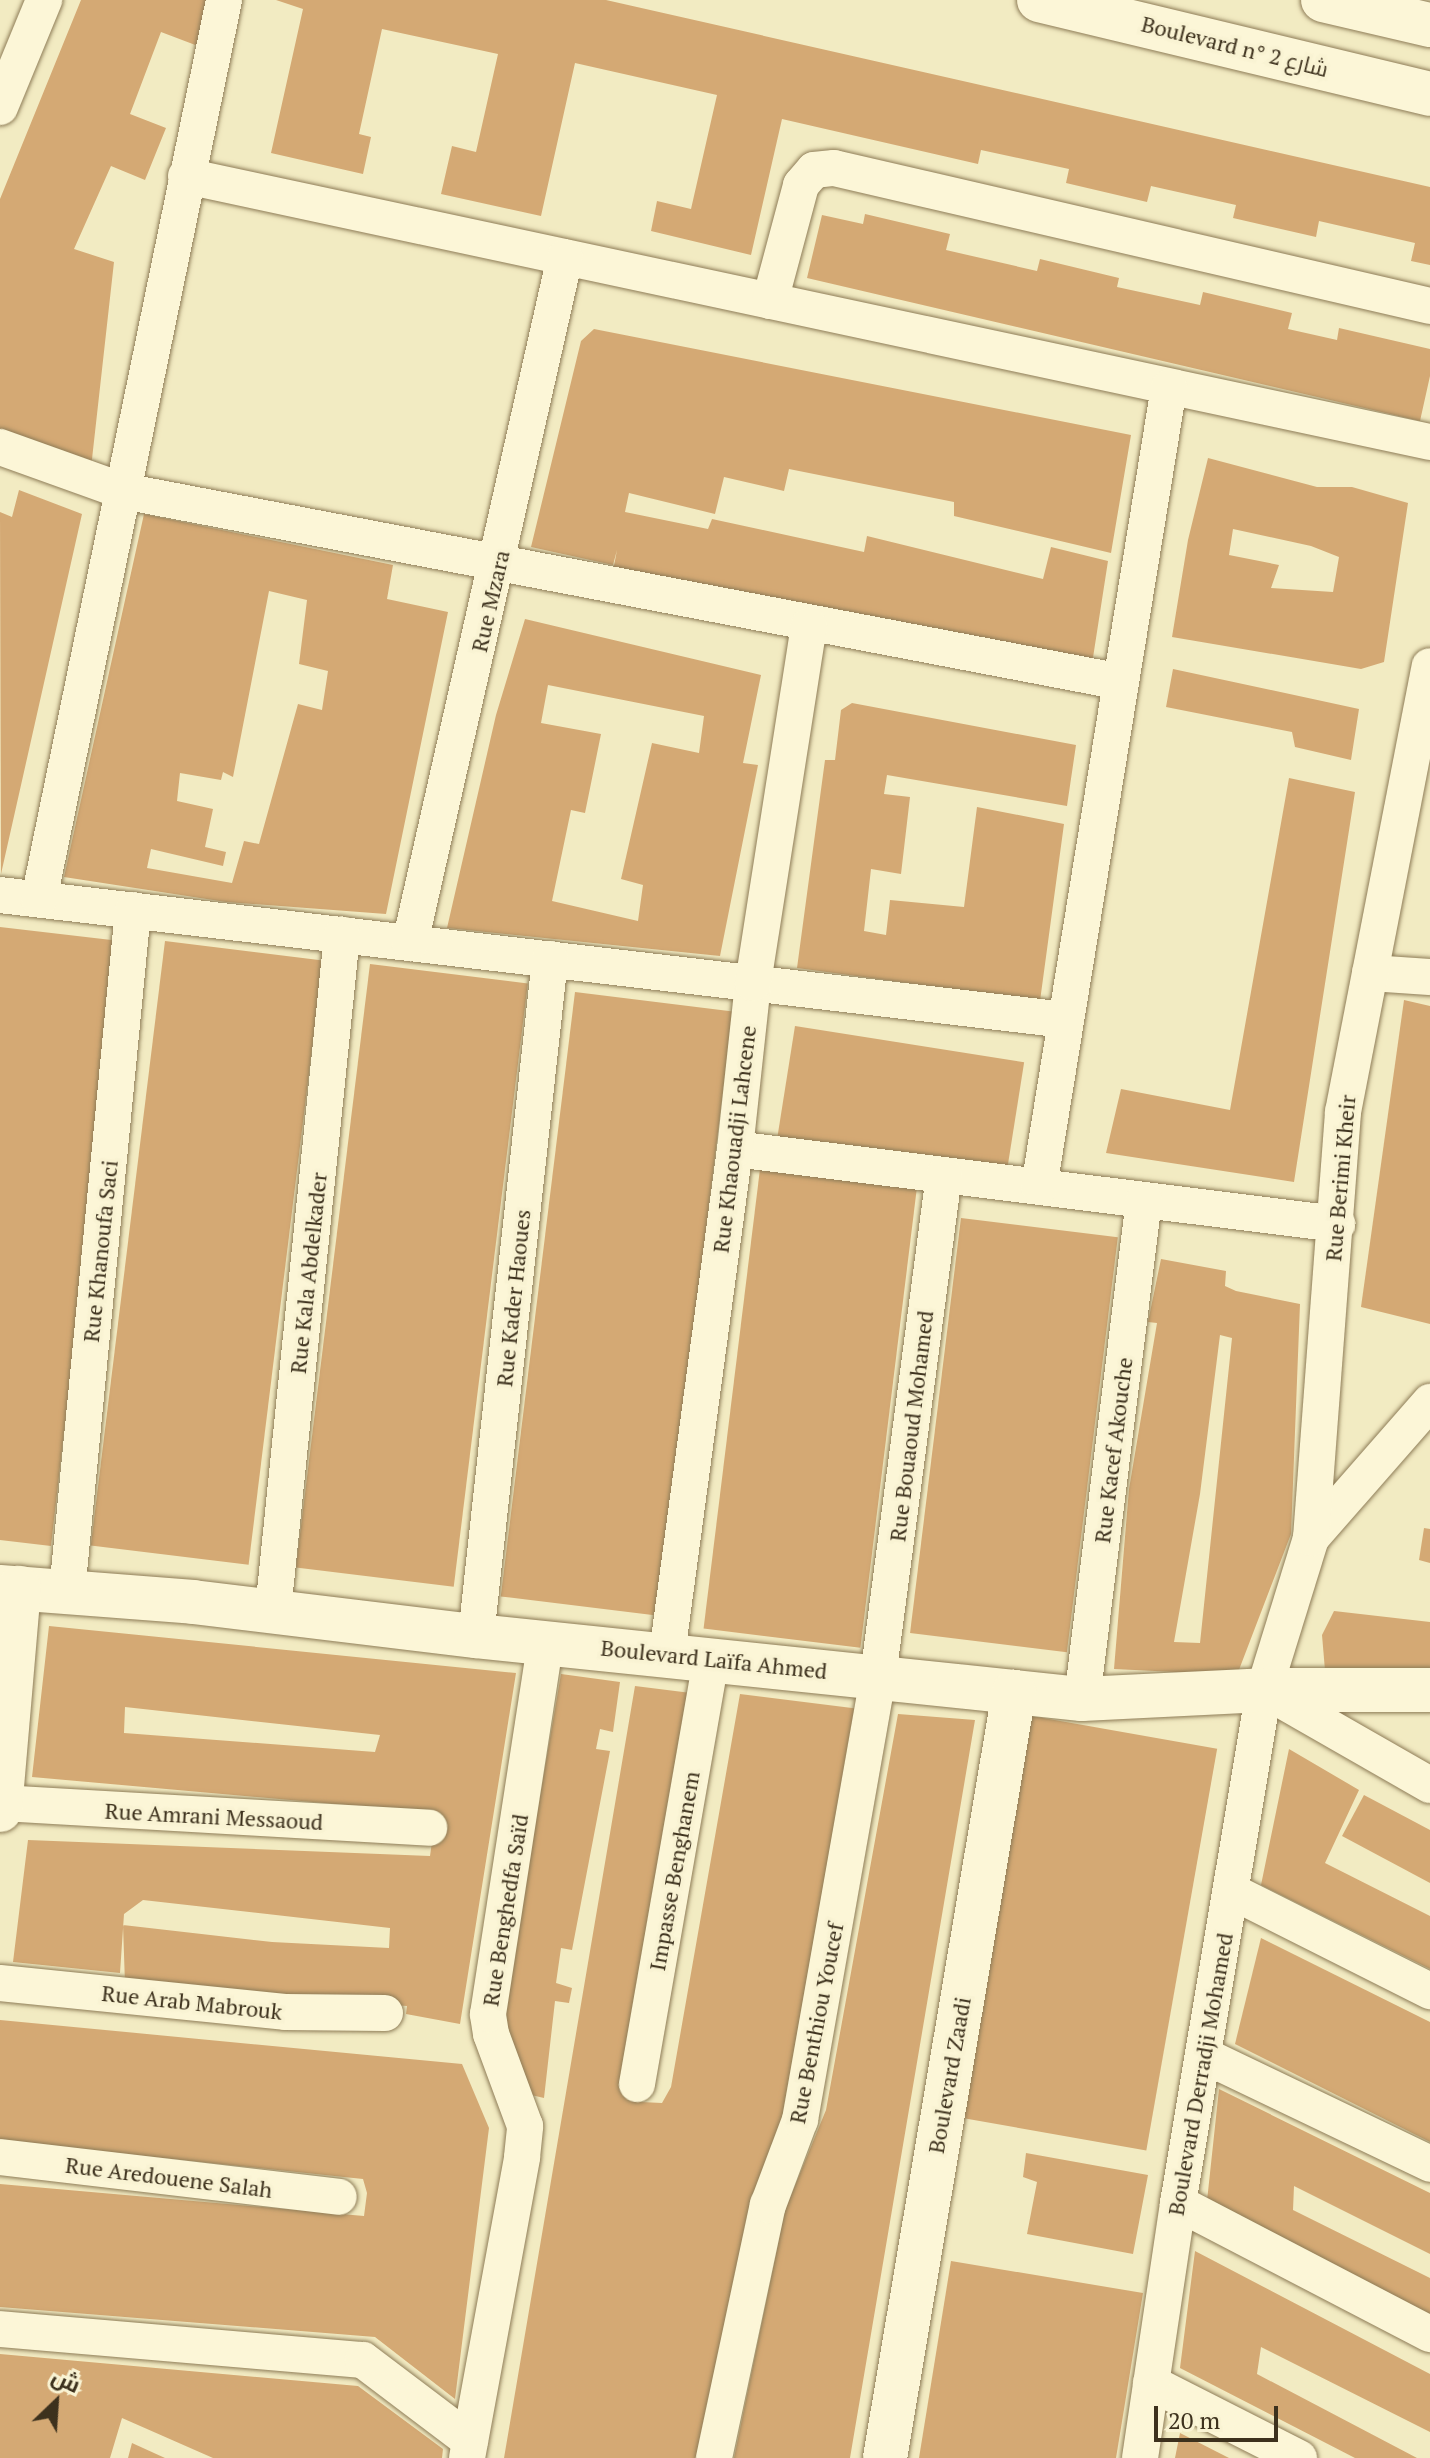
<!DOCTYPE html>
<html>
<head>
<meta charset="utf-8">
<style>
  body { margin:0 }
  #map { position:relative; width:1430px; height:2458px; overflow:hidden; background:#f2ebc2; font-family:"PT Serif",Cairo,serif }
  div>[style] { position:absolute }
  .building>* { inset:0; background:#d4a974; transform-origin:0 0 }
  .roads { filter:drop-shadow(0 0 2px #8e7c57) drop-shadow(0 0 2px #8e7c57) }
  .minor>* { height:36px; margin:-18px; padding:0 18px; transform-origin:18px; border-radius:18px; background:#fcf6d7 }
  .tertiary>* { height:44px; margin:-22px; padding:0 22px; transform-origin:22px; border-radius:22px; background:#fcf6d7 }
  .secondary>* { height:44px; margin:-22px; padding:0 22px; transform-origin:22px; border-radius:22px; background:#fcf6d7 }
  span { translate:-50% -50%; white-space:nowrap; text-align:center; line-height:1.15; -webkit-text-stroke:7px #f9f3d3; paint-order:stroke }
  .street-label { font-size:22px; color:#3d311d }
  .north { position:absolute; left:16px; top:2362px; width:80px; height:80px; -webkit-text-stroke:6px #f9f3d3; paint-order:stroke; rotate:25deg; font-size:22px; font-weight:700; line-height:32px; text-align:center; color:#3d311d }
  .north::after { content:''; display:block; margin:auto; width:28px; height:36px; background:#3d311d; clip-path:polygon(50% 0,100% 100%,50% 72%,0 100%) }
  .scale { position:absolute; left:1154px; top:2406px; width:124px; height:36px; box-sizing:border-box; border:4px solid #3d311d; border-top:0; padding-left:10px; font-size:24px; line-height:28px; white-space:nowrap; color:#3d311d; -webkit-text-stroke:6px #f9f3d3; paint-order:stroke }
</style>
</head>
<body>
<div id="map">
  <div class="building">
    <i style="clip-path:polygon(81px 0,208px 0,198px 46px,161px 32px,130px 114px,166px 128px,145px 180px,111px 166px,74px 249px,114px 262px,91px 468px,0 431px,0 199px)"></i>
    <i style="clip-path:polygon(276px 0,606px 0,1430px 187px,1430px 265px,1411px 261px,1415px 243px,1319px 221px,1316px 237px,1233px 218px,1236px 205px,1151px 186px,1147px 202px,1066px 183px,1069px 169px,981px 150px,978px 164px,782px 119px,751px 255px,651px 231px,657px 201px,691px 209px,717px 95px,575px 63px,541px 216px,441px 194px,452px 146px,476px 152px,498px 54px,382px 29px,359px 134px,371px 137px,363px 174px,271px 153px,303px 9px)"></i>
    <i style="clip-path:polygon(865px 214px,950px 234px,946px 250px,1037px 271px,1040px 259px,1119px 278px,1117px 287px,1200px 305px,1203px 292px,1292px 313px,1288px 329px,1337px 340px,1339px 328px,1430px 349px,1430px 376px,1420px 421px,807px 278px,822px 215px,863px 224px)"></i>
    <i style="clip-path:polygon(594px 329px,1131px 435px,1111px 553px,954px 516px,954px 502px,789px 469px,784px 491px,724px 477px,715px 514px,629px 493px,625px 512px,708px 529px,712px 519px,864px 552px,867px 536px,1043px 579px,1051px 547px,1108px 561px,1092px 664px,613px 571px,617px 550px,613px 565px,531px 547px,581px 341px)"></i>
    <i style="clip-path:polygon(evenodd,1208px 458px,1317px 487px,1352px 487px,1408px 503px,1384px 662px,1361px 669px,1172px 637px,1188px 540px,1208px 458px,1233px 529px,1311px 546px,1339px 557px,1333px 592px,1271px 588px,1279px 565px,1229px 555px,1233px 529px)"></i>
    <i style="clip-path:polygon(19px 490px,82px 514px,1px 874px,0 512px,12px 517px)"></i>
    <i style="clip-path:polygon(evenodd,144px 514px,393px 565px,387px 599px,448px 612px,386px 914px,226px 902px,64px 877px,144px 514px,269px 591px,307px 600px,299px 664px,328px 671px,322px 710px,298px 704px,259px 844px,244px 841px,232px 883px,147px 868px,151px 849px,223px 866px,226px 852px,205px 847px,213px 809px,177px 801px,180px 773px,221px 780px,223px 772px,233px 777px,269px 591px)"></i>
    <i style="clip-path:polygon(evenodd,525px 619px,761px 675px,743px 763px,758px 765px,720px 956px,447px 928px,496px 715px,525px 619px,548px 685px,704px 716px,699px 753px,652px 743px,621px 879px,643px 885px,638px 921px,552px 901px,571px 810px,585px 813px,601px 734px,541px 723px,548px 685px)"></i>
    <i style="clip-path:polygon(1173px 669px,1359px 709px,1351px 760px,1295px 747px,1292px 732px,1166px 707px)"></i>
    <i style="clip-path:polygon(852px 703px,1076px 745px,1067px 806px,887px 775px,884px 794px,910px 797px,901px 874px,871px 869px,864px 931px,886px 935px,890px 900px,964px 907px,977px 807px,1064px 824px,1040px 1001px,797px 968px,825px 760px,835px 760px,841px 710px)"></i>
    <i style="clip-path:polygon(1289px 778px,1355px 792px,1294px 1182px,1106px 1153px,1121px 1089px,1230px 1110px)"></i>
    <i style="clip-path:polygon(0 927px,120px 941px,51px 1546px,0 1540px)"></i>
    <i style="left:165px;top:941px;width:159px;height:609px;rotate:7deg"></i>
    <i style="left:370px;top:964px;width:159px;height:608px;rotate:7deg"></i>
    <i style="left:575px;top:992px;width:159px;height:609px;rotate:7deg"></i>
    <i style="clip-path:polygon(1404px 1000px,1430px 1006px,1430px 1324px,1361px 1307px)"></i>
    <i style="left:795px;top:1026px;width:232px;height:121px;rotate:9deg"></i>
    <i style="left:760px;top:1169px;width:158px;height:463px;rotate:7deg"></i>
    <i style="left:961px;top:1218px;width:158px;height:418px;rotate:7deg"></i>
    <i style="clip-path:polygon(evenodd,1161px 1259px,1226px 1271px,1225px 1286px,1236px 1291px,1300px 1304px,1291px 1534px,1237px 1675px,1114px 1669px,1129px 1489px,1157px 1323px,1148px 1322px,1161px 1259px,1220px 1335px,1232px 1338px,1200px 1643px,1174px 1642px,1200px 1494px,1220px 1335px)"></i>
    <i style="clip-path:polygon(1424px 1528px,1430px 1529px,1430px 1563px,1419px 1560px)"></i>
    <i style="clip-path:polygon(1334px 1611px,1430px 1622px,1430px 1679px,1326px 1682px,1322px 1635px)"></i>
    <i style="clip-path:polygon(evenodd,49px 1626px,516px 1673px,460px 2024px,406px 2014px,407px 2006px,125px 1984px,123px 1925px,272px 1942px,389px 1948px,390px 1928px,143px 1900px,124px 1914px,120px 1973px,13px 1962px,28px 1840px,430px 1856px,436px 1813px,32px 1777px,49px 1626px,125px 1707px,380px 1735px,375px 1752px,124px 1733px,125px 1707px)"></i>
    <i style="clip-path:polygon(561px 1674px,620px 1682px,613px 1732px,600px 1729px,596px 1749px,610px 1751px,572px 1950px,561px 1948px,556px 1983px,572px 1988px,569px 2003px,555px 2001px,544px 2098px,527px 2094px,500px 2029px)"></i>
    <i style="clip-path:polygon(635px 1686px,699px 1694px,636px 2087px,641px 2102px,662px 2103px,671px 2087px,740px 1694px,868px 1710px,794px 2124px,706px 2458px,504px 2458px)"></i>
    <i style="clip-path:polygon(898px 1714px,975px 1720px,850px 2458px,734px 2458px,785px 2210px,826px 2110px)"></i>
    <i style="left:1032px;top:1716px;width:188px;height:408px;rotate:10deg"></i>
    <i style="clip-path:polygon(1289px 1749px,1359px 1790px,1325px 1863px,1430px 1916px,1430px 1969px,1261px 1885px)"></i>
    <i style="clip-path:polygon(1364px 1795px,1430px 1830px,1430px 1883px,1342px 1836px)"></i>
    <i style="clip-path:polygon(1261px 1938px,1430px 2022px,1430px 2142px,1235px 2044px)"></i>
    <i style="clip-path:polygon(0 2020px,462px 2064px,489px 2128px,455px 2399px,375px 2337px,0 2307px,0 2184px,364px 2216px,367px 2193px,363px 2179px,0 2141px)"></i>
    <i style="clip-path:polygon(1219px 2089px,1430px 2193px,1430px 2254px,1294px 2186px,1293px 2210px,1430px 2278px,1430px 2316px,1207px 2201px)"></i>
    <i style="clip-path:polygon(1026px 2153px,1148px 2175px,1133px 2254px,1027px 2234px,1037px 2182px,1023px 2177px)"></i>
    <i style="clip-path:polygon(1195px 2251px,1430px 2374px,1430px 2432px,1261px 2347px,1257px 2374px,1417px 2458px,1355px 2458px,1180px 2368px)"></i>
    <i style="clip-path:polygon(951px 2261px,1143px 2293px,1116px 2458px,919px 2458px)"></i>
    <i style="clip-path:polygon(0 2354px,358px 2386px,443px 2449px,442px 2458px,213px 2458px,122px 2418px,110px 2458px,0 2458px)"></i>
    <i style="clip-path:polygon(1180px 2433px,1229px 2458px,1175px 2458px)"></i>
    <i style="clip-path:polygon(132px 2443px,165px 2458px,128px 2458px)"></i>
  </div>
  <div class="roads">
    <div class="minor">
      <i style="left:0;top:107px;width:116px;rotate:-67.6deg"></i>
      <i style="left:186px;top:176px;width:1272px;rotate:12.07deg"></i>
      <i style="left:770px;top:301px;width:120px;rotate:-75deg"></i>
      <i style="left:801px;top:185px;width:20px;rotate:-49deg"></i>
      <i style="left:814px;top:170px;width:20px;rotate:-6deg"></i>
      <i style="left:834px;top:168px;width:612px;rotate:13.04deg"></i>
      <i style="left:0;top:447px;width:131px;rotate:19.7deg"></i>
      <i style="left:123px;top:491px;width:1016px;rotate:10.83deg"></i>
      <i style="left:0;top:895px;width:1073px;rotate:6.69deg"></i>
      <i style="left:39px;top:899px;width:918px;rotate:-78.37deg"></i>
      <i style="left:410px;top:943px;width:703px;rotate:-77.27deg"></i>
      <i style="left:1370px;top:973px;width:60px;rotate:3.8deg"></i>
      <i style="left:735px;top:1149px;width:607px;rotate:7.1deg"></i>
      <i style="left:1039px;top:1187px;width:810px;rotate:-80.77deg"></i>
      <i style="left:1311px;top:1538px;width:181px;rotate:-48.8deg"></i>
      <i style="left:67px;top:1592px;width:685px;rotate:-84.47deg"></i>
      <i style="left:273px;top:1611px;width:680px;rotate:-84.17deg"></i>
      <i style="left:476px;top:1636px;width:681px;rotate:-83.76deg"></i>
      <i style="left:667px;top:1654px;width:510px;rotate:-82.33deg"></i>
      <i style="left:735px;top:1149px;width:167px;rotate:-83.8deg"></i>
      <i style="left:753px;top:983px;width:362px;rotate:-81.1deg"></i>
      <i style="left:1264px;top:1690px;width:191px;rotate:29.8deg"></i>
      <i style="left:1082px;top:1699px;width:503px;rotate:-82.92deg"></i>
      <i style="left:0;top:1803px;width:430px;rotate:3.3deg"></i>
      <i style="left:1231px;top:1891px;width:223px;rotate:26.7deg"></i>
      <i style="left:0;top:1983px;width:286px;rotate:5.8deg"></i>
      <i style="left:285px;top:2012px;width:100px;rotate:0.6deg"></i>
      <i style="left:1203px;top:2055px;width:252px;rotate:25.6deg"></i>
      <i style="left:637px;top:2084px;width:431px;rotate:-80.1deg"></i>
      <i style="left:0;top:2157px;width:341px;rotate:6.7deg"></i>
      <i style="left:1178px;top:2203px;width:284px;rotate:27.5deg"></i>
      <i style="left:0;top:2329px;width:364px;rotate:4.9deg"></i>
      <i style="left:363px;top:2360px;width:134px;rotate:37.1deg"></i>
      <i style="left:1151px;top:2383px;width:166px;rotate:26.9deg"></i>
      <i style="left:467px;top:2458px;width:306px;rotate:-79.6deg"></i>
      <i style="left:522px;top:2157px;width:31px;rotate:-84deg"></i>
      <i style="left:525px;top:2126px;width:98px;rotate:-110.3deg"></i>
      <i style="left:491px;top:2034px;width:20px;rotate:-99deg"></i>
      <i style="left:488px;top:2014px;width:377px;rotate:-81.2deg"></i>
      <i style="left:714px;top:2458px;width:259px;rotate:-78deg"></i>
      <i style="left:768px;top:2205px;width:91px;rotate:-69.4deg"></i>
      <i style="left:800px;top:2120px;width:450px;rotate:-80deg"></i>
      <i style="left:878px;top:1677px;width:506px;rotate:-82.51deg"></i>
      <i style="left:1140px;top:2458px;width:258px;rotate:-81.5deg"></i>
      <i style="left:1178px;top:2203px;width:520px;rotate:-80.48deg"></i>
      <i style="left:1264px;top:1690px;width:159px;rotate:-72.8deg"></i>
      <i style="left:1311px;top:1538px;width:427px;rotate:-85.7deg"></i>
      <i style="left:1343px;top:1112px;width:454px;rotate:-79deg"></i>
    </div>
    <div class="tertiary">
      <i style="left:0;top:1587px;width:194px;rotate:4.4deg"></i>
      <i style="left:193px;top:1602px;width:285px;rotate:6.9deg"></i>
      <i style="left:476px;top:1636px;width:609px;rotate:5.94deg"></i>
      <i style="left:1082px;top:1699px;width:182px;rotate:-2.8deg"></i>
      <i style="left:1264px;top:1690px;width:166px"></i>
      <i style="left:0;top:1810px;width:223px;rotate:-85.1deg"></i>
      <i style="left:885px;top:2458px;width:777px;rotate:-80.44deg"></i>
    </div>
    <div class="secondary">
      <i style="left:1039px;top:0;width:402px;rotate:13.5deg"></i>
      <i style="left:1323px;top:0;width:110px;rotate:13.2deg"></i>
    </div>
  </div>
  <div class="street-label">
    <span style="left:1235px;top:46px;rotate:14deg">Boulevard n° شارع 2</span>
    <span style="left:490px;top:601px;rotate:-77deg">Rue Mzara</span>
    <span style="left:734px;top:1139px;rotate:-83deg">Rue Khaouadji Lahcene</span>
    <span style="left:1340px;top:1178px;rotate:-85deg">Rue Berimi Kheir</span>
    <span style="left:100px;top:1251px;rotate:-84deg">Rue Khanoufa Saci</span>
    <span style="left:308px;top:1273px;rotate:-84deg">Rue Kala Abdelkader</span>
    <span style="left:513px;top:1298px;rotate:-84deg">Rue Kader Haoues</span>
    <span style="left:911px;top:1426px;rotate:-83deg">Rue Bouaoud Mohamed</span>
    <span style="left:1113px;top:1450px;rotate:-83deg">Rue Kacef Akouche</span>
    <span style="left:714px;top:1659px;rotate:6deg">Boulevard Laïfa Ahmed</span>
    <span style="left:214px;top:1816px;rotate:3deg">Rue Amrani Messaoud</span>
    <span style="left:674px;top:1871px;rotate:-80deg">Impasse Benghanem</span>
    <span style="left:505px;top:1910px;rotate:-81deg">Rue Benghedfa Saïd</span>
    <span style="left:192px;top:2002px;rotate:6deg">Rue Arab Mabrouk</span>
    <span style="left:816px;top:2023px;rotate:-79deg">Rue Benthiou Youcef</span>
    <span style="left:1200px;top:2074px;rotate:-80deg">Boulevard Derradji Mohamed</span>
    <span style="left:949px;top:2075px;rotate:-80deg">Boulevard Zaadi</span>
    <span style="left:169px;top:2177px;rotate:7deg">Rue Aredouene Salah</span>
  </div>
  <div class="north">ش</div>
  <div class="scale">20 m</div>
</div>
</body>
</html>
